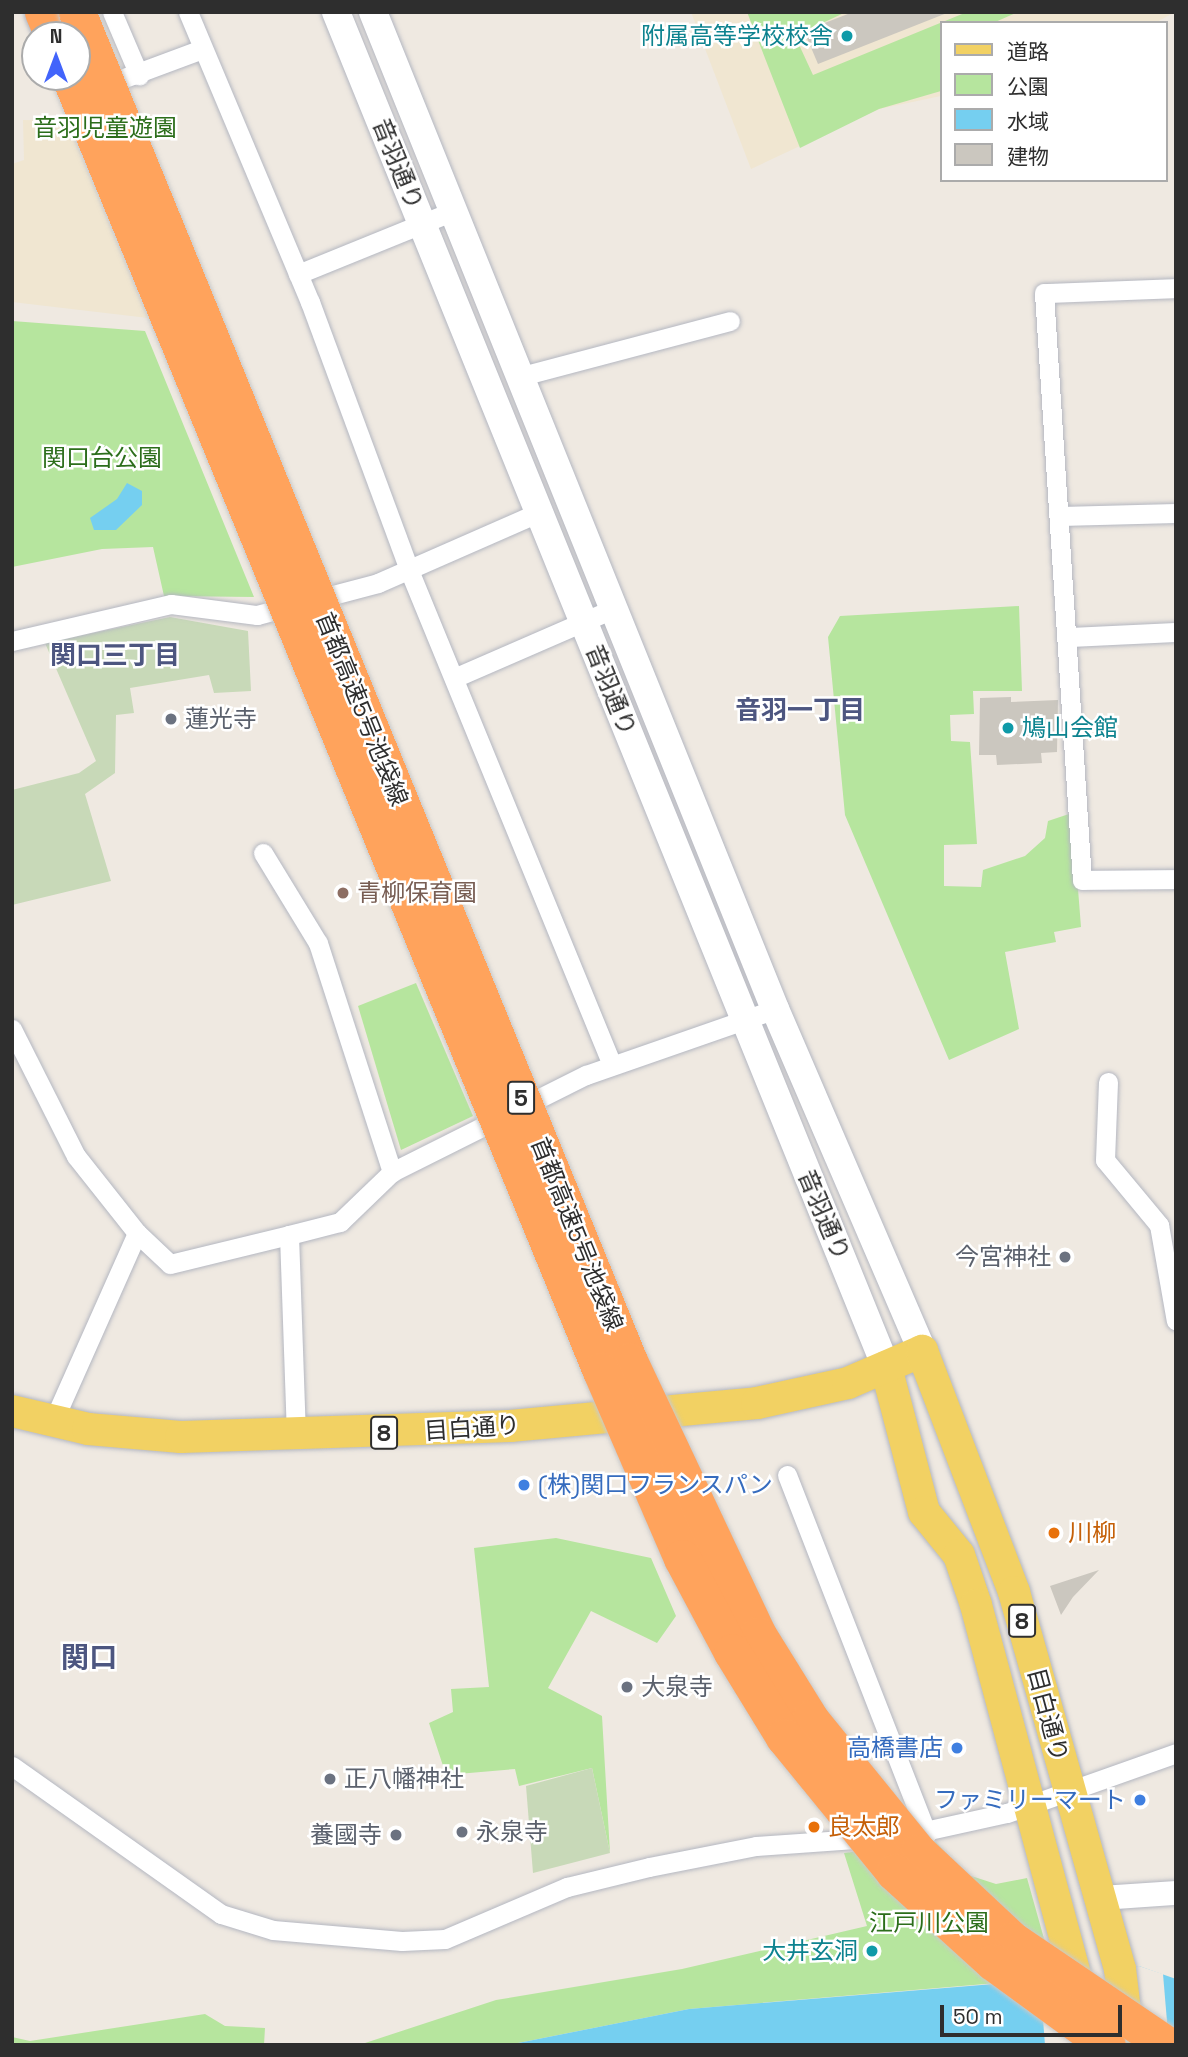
<!DOCTYPE html>
<html>
<head>
<meta charset="utf-8">
<style>
  body { margin:0 }
  #map { position:relative; width:1188px; height:2057px; overflow:hidden; background:#efe9e1; font-family:"Space Grotesk","Noto Sans JP",sans-serif }
  div>[style] { position:absolute }
  .education>* { inset:0; background:#f0e6d1 }
  .green>* { inset:0; background:#b6e59e }
  .cemetery>* { inset:0; background:#c8d9b8 }
  .water>* { inset:0; background:#75cff0 }
  .pier>* { inset:0; background:#efe9e1 }
  .building>* { inset:0; background:#cbc7bf }
  .roads { filter:drop-shadow(0 0 2px #b4b7c1) drop-shadow(0 0 2px #b4b7c1) }
  .minor>* { height:19px; margin:-9.5px; padding:0 9.5px; transform-origin:9.5px; border-radius:9.5px; background:#fff }
  .tertiary>* { height:24px; margin:-12px; padding:0 12px; transform-origin:12px; border-radius:12px; background:#fff }
  .secondary>* { height:28px; margin:-14px; padding:0 14px; transform-origin:14px; border-radius:14px; background:#fff }
  .primary>* { height:32px; margin:-16px; padding:0 16px; transform-origin:16px; border-radius:16px; background:#f2d163 }
  .motorway>* { height:37px; margin:-18.5px; padding:0 18.5px; transform-origin:18.5px; border-radius:18.5px; background:#ffa35c }
  .bridges { filter:drop-shadow(0 0 2px #c9c9c9) drop-shadow(0 0 2px #c9c9c9) }
  .motorway-bridge>* { height:37px; margin:-18.5px; padding:0 18.5px; transform-origin:18.5px; border-radius:18.5px; background:#ffa35c }
  .dots>* { width:19px; height:19px; translate:-50% -50%; box-sizing:border-box; border:4px solid #fff; border-radius:50% }
  span { translate:-50% -50%; white-space:nowrap; text-align:center; line-height:1.15; -webkit-text-stroke:5px #fff; paint-order:stroke }
  .shield-label span { padding:2px 5px; background:#fff; border:2px solid; border-radius:5px; -webkit-text-stroke-width:0 }
  .shield-label { font-size:23px; color:#2e2e2e; font-weight:700 }
  .culture-label { font-size:24px; color:#0d838f }
  .right { translate:-100% -50%; text-align:right }
  .left { translate:0 -50%; text-align:left }
  .park-label { font-size:24px; color:#2c6e1b }
  .street-label { font-size:24px; color:#2e2e2e }
  .worship-label { font-size:24px; color:#5b616d }
  .education-label { font-size:24px; color:#785e54 }
  .shop-label { font-size:24px; color:#366cbe }
  .food-label { font-size:24px; color:#c56008 }
  .neighbourhood-label { font-size:26px; color:#4d5680; font-weight:700 }
  .quarter-label { font-size:28px; color:#4d5680; font-weight:700 }
  .frame { position:absolute; inset:0; border:14px solid #2e2e2e; pointer-events:none }
  .legend { position:absolute; left:940px; top:21px; width:228px; height:161px; box-sizing:border-box; background:#fff; border:2px solid #ababab; margin:0; padding:9px 12px; list-style:none; font-size:21px; color:#2e2e2e }
  .legend li { display:flex; align-items:center; gap:14px; height:35px }
  .legend b { width:35px; border:2px solid #ababab }
  .north { position:absolute; left:21px; top:21px; width:70px; height:70px; box-sizing:border-box; background:#fff; border:2px solid #ababab; border-radius:50%; rotate:0deg; font-size:19px; font-weight:700; line-height:28px; text-align:center; color:#2e2e2e }
  .north::after { content:''; display:block; margin:auto; width:24px; height:32px; background:#4264fb; clip-path:polygon(50% 0,100% 100%,50% 72%,0 100%) }
  .scale { position:absolute; left:940px; top:2005px; width:182px; height:32px; box-sizing:border-box; border:4px solid #2e2e2e; border-top:0; padding-left:9px; font-size:21px; line-height:24px; white-space:nowrap; color:#2e2e2e; -webkit-text-stroke:5px #fff; paint-order:stroke }
</style>
</head>
<body>
<div id="map">
  <div class="education">
    <i style="clip-path:polygon(691px 12px,1175px 12px,1155px 23px,941px 23px,941px 96px,879px 109px,751px 169px)"></i>
    <i style="clip-path:polygon(23px 120px,67px 121px,148px 318px,12px 302px,12px 164px,24px 160px)"></i>
  </div>
  <div class="green">
    <i style="clip-path:polygon(747px 12px,846px 12px,795px 36px,813px 75px,967px 12px,1018px 12px,993px 23px,941px 23px,941px 91px,879px 109px,800px 148px)"></i>
    <i style="clip-path:polygon(12px 321px,145px 331px,254px 597px,164px 596px,153px 547px,102px 549px,12px 567px)"></i>
    <i style="clip-path:polygon(1019px 606px,1022px 691px,973px 691px,974px 714px,950px 715px,951px 741px,970px 742px,977px 844px,944px 845px,944px 886px,981px 887px,983px 870px,1025px 856px,1045px 838px,1048px 821px,1072px 813px,1081px 927px,1054px 932px,1056px 942px,1005px 952px,1019px 1029px,949px 1060px,845px 815px,828px 637px,840px 616px)"></i>
    <i style="clip-path:polygon(416px 983px,473px 1116px,401px 1150px,358px 1006px)"></i>
    <i style="clip-path:polygon(556px 1538px,651px 1558px,676px 1616px,657px 1643px,591px 1611px,548px 1688px,602px 1716px,610px 1853px,592px 1768px,519px 1786px,515px 1769px,446px 1775px,429px 1723px,453px 1712px,451px 1689px,489px 1687px,474px 1548px)"></i>
    <i style="clip-path:polygon(936px 1842px,965px 1874px,996px 1884px,1027px 1878px,1055px 1978px,689px 2009px,508px 2045px,359px 2045px,496px 2000px,682px 1969px,867px 1926px,844px 1853px)"></i>
    <i style="clip-path:polygon(205px 2014px,225px 2026px,265px 2028px,264px 2045px,12px 2045px,12px 2037px,30px 2041px)"></i>
  </div>
  <div class="cemetery">
    <i style="clip-path:polygon(170px 617px,248px 631px,251px 691px,214px 693px,209px 675px,130px 688px,134px 713px,116px 715px,115px 773px,85px 794px,111px 881px,12px 905px,12px 790px,79px 773px,96px 761px,45px 643px)"></i>
    <i style="clip-path:polygon(592px 1768px,610px 1853px,533px 1873px,526px 1786px)"></i>
  </div>
  <div class="water">
    <i style="clip-path:polygon(127px 483px,142px 491px,142px 505px,116px 530px,94px 530px,90px 518px,117px 499px)"></i>
    <i style="clip-path:polygon(1139px 1966px,1176px 1979px,1176px 2045px,508px 2045px,689px 2009px,1092px 1976px)"></i>
  </div>
  <div class="pier">
    <i style="clip-path:polygon(1139px 1966px,1163px 1974px,1169px 2045px,1045px 2045px,1040px 1979px)"></i>
  </div>
  <div class="building">
    <i style="clip-path:polygon(853px 12px,946px 12px,947px 13px,818px 64px,804px 31px)"></i>
    <i style="clip-path:polygon(1011px 697px,1011px 702px,1058px 700px,1057px 752px,1041px 753px,1042px 763px,997px 765px,996px 755px,979px 755px,980px 698px)"></i>
    <i style="clip-path:polygon(1099px 1570px,1073px 1597px,1061px 1615px,1050px 1586px)"></i>
  </div>
  <div class="roads">
    <div class="minor">
      <i style="left:112px;top:12px;width:69px;rotate:66.8deg"></i>
      <i style="left:188px;top:12px;width:315px;rotate:67.2deg"></i>
      <i style="left:310px;top:302px;width:286px;rotate:69.7deg"></i>
      <i style="left:409px;top:570px;width:535px;rotate:67.7deg"></i>
      <i style="left:100px;top:87px;width:109px;rotate:-20.4deg"></i>
      <i style="left:298px;top:274px;width:167px;rotate:-22.1deg"></i>
      <i style="left:1176px;top:288px;width:132px;rotate:177.8deg"></i>
      <i style="left:1044px;top:293px;width:588px;rotate:86.3deg"></i>
      <i style="left:1082px;top:880px;width:94px;rotate:-0.6deg"></i>
      <i style="left:522px;top:376px;width:215px;rotate:-14.8deg"></i>
      <i style="left:1060px;top:516px;width:116px;rotate:-1.5deg"></i>
      <i style="left:1069px;top:637px;width:107px;rotate:-2.7deg"></i>
      <i style="left:12px;top:641px;width:163px;rotate:-13.1deg"></i>
      <i style="left:171px;top:604px;width:87px;rotate:7.3deg"></i>
      <i style="left:257px;top:615px;width:125px;rotate:-14.8deg"></i>
      <i style="left:378px;top:583px;width:177px;rotate:-23.7deg"></i>
      <i style="left:454px;top:678px;width:173px;rotate:-23.5deg"></i>
      <i style="left:263px;top:853px;width:105px;rotate:58.6deg"></i>
      <i style="left:318px;top:943px;width:241px;rotate:72.1deg"></i>
      <i style="left:12px;top:1029px;width:142px;rotate:63.3deg"></i>
      <i style="left:76px;top:1156px;width:98px;rotate:51.6deg"></i>
      <i style="left:137px;top:1233px;width:207px;rotate:114deg"></i>
      <i style="left:1108px;top:1082px;width:78px;rotate:92.2deg"></i>
      <i style="left:1105px;top:1160px;width:85px;rotate:50.3deg"></i>
      <i style="left:1159px;top:1225px;width:97px;rotate:80deg"></i>
      <i style="left:137px;top:1233px;width:45px;rotate:43.2deg"></i>
      <i style="left:170px;top:1264px;width:122px;rotate:-13.7deg"></i>
      <i style="left:289px;top:1235px;width:200px;rotate:88deg"></i>
      <i style="left:289px;top:1235px;width:53px;rotate:-14.3deg"></i>
      <i style="left:340px;top:1222px;width:72px;rotate:-43.9deg"></i>
      <i style="left:392px;top:1172px;width:217px;rotate:-26.6deg"></i>
      <i style="left:586px;top:1075px;width:200px;rotate:-19.2deg"></i>
      <i style="left:787px;top:1475px;width:385px;rotate:68.7deg"></i>
      <i style="left:12px;top:1766px;width:256px;rotate:35.3deg"></i>
      <i style="left:221px;top:1914px;width:54px;rotate:17.1deg"></i>
      <i style="left:273px;top:1930px;width:129px;rotate:4.9deg"></i>
      <i style="left:402px;top:1941px;width:43px;rotate:-2.7deg"></i>
      <i style="left:445px;top:1939px;width:133px;rotate:-23.1deg"></i>
      <i style="left:567px;top:1887px;width:84px;rotate:-13.7deg"></i>
      <i style="left:649px;top:1867px;width:109px;rotate:-11.1deg"></i>
      <i style="left:756px;top:1846px;width:113px;rotate:-4deg"></i>
      <i style="left:902px;top:1836px;width:107px;rotate:-12.4deg"></i>
      <i style="left:1007px;top:1813px;width:179px;rotate:-19.5deg"></i>
    </div>
    <div class="tertiary">
      <i style="left:1102px;top:1898px;width:74px;rotate:-3.9deg"></i>
    </div>
    <div class="secondary">
      <i style="left:336px;top:12px;width:1462px;rotate:67.91deg"></i>
      <i style="left:373px;top:12px;width:1075px;rotate:68.04deg"></i>
      <i style="left:775px;top:1009px;width:372px;rotate:66.7deg"></i>
    </div>
    <div class="primary">
      <i style="left:886px;top:1367px;width:150px;rotate:75.3deg"></i>
      <i style="left:924px;top:1512px;width:55px;rotate:50.9deg"></i>
      <i style="left:959px;top:1555px;width:53px;rotate:71.2deg"></i>
      <i style="left:976px;top:1605px;width:380px;rotate:75deg"></i>
      <i style="left:12px;top:1411px;width:78px;rotate:13.3deg"></i>
      <i style="left:88px;top:1429px;width:93px;rotate:4.9deg"></i>
      <i style="left:181px;top:1437px;width:329px;rotate:-1.9deg"></i>
      <i style="left:510px;top:1426px;width:248px;rotate:-5.3deg"></i>
      <i style="left:757px;top:1403px;width:93px;rotate:-12.4deg"></i>
      <i style="left:848px;top:1383px;width:81px;rotate:-23.4deg"></i>
      <i style="left:922px;top:1351px;width:258px;rotate:69.1deg"></i>
      <i style="left:1014px;top:1592px;width:392px;rotate:74.3deg"></i>
      <i style="left:1120px;top:1969px;width:77px;rotate:83.2deg"></i>
    </div>
    <div class="motorway">
      <i style="left:43px;top:12px;width:25px;rotate:67deg"></i>
    </div>
  </div>
  <div class="bridges">
    <div class="motorway-bridge">
      <i style="left:77px;top:12px;width:1458px;rotate:67.75deg"></i>
      <i style="left:629px;top:1361px;width:303px;rotate:64.8deg"></i>
      <i style="left:758px;top:1635px;width:99px;rotate:58.2deg"></i>
      <i style="left:810px;top:1719px;width:171px;rotate:50.9deg"></i>
      <i style="left:918px;top:1852px;width:129px;rotate:43.1deg"></i>
      <i style="left:1012px;top:1940px;width:187px;rotate:34.1deg"></i>
      <i style="left:70px;top:77px;width:1399px;rotate:67.69deg"></i>
      <i style="left:601px;top:1371px;width:204px;rotate:66.6deg"></i>
      <i style="left:682px;top:1558px;width:106px;rotate:62deg"></i>
      <i style="left:732px;top:1652px;width:100px;rotate:58.5deg"></i>
      <i style="left:784px;top:1737px;width:174px;rotate:50.8deg"></i>
      <i style="left:894px;top:1872px;width:134px;rotate:42.3deg"></i>
      <i style="left:993px;top:1962px;width:141px;rotate:36.1deg"></i>
    </div>
  </div>
  <div class="dots">
    <i style="left:847px;top:36px;background:#0f9aa8"></i>
    <i style="left:171px;top:719px;background:#6b7280"></i>
    <i style="left:1008px;top:728px;background:#0f9aa8"></i>
    <i style="left:343px;top:893px;background:#8d6e63"></i>
    <i style="left:1065px;top:1257px;background:#6b7280"></i>
    <i style="left:524px;top:1485px;background:#3f7fe0"></i>
    <i style="left:1054px;top:1533px;background:#e8710a"></i>
    <i style="left:627px;top:1687px;background:#6b7280"></i>
    <i style="left:957px;top:1748px;background:#3f7fe0"></i>
    <i style="left:330px;top:1779px;background:#6b7280"></i>
    <i style="left:1140px;top:1800px;background:#3f7fe0"></i>
    <i style="left:814px;top:1827px;background:#e8710a"></i>
    <i style="left:462px;top:1832px;background:#6b7280"></i>
    <i style="left:396px;top:1835px;background:#6b7280"></i>
    <i style="left:872px;top:1951px;background:#0f9aa8"></i>
  </div>
  <div class="shield-label">
    <span style="left:521px;top:1098px">5</span>
    <span style="left:384px;top:1433px">8</span>
    <span style="left:1022px;top:1621px">8</span>
  </div>
  <div class="culture-label">
    <span class="right" style="left:833px;top:36px">附属高等学校校舎</span>
    <span class="left" style="left:1022px;top:728px">鳩山会館</span>
    <span class="right" style="left:858px;top:1951px">大井玄洞</span>
  </div>
  <div class="park-label">
    <span style="left:105px;top:128px">音羽児童遊園</span>
    <span style="left:102px;top:458px">関口台公園</span>
    <span style="left:929px;top:1923px">江戸川公園</span>
  </div>
  <div class="street-label">
    <span style="left:398px;top:164px;rotate:68deg">音羽通り</span>
    <span style="left:611px;top:690px;rotate:68deg">音羽通り</span>
    <span style="left:362px;top:709px;rotate:68deg">首都高速5号池袋線</span>
    <span style="left:824px;top:1215px;rotate:67deg">音羽通り</span>
    <span style="left:577px;top:1234px;rotate:68deg">首都高速5号池袋線</span>
    <span style="left:472px;top:1428px;rotate:-4deg">目白通り</span>
    <span style="left:1048px;top:1715px;rotate:75deg">目白通り</span>
  </div>
  <div class="worship-label">
    <span class="left" style="left:185px;top:719px">蓮光寺</span>
    <span class="right" style="left:1051px;top:1257px">今宮神社</span>
    <span class="left" style="left:641px;top:1687px">大泉寺</span>
    <span class="left" style="left:344px;top:1779px">正八幡神社</span>
    <span class="left" style="left:476px;top:1832px">永泉寺</span>
    <span class="right" style="left:382px;top:1835px">養國寺</span>
  </div>
  <div class="education-label">
    <span class="left" style="left:357px;top:893px">青柳保育園</span>
  </div>
  <div class="shop-label">
    <span class="left" style="left:538px;top:1485px">(株)関口フランスパン</span>
    <span class="right" style="left:943px;top:1748px">高橋書店</span>
    <span class="right" style="left:1126px;top:1800px">ファミリーマート</span>
  </div>
  <div class="food-label">
    <span class="left" style="left:1068px;top:1533px">川柳</span>
    <span class="left" style="left:828px;top:1827px">良太郎</span>
  </div>
  <div class="neighbourhood-label">
    <span style="left:115px;top:656px">関口三丁目</span>
    <span style="left:800px;top:711px">音羽一丁目</span>
  </div>
  <div class="quarter-label">
    <span style="left:89px;top:1657px">関口</span>
  </div>
  <div class="frame"></div>
  <ul class="legend">
  <li><b style="height:9px;background:#f2d163"></b>道路</li>
  <li><b style="height:19px;background:#b6e59e"></b>公園</li>
  <li><b style="height:19px;background:#75cff0"></b>水域</li>
  <li><b style="height:19px;background:#cbc7bf"></b>建物</li>
  </ul>
  <div class="north">N</div>
  <div class="scale">50 m</div>
</div>
</body>
</html>
